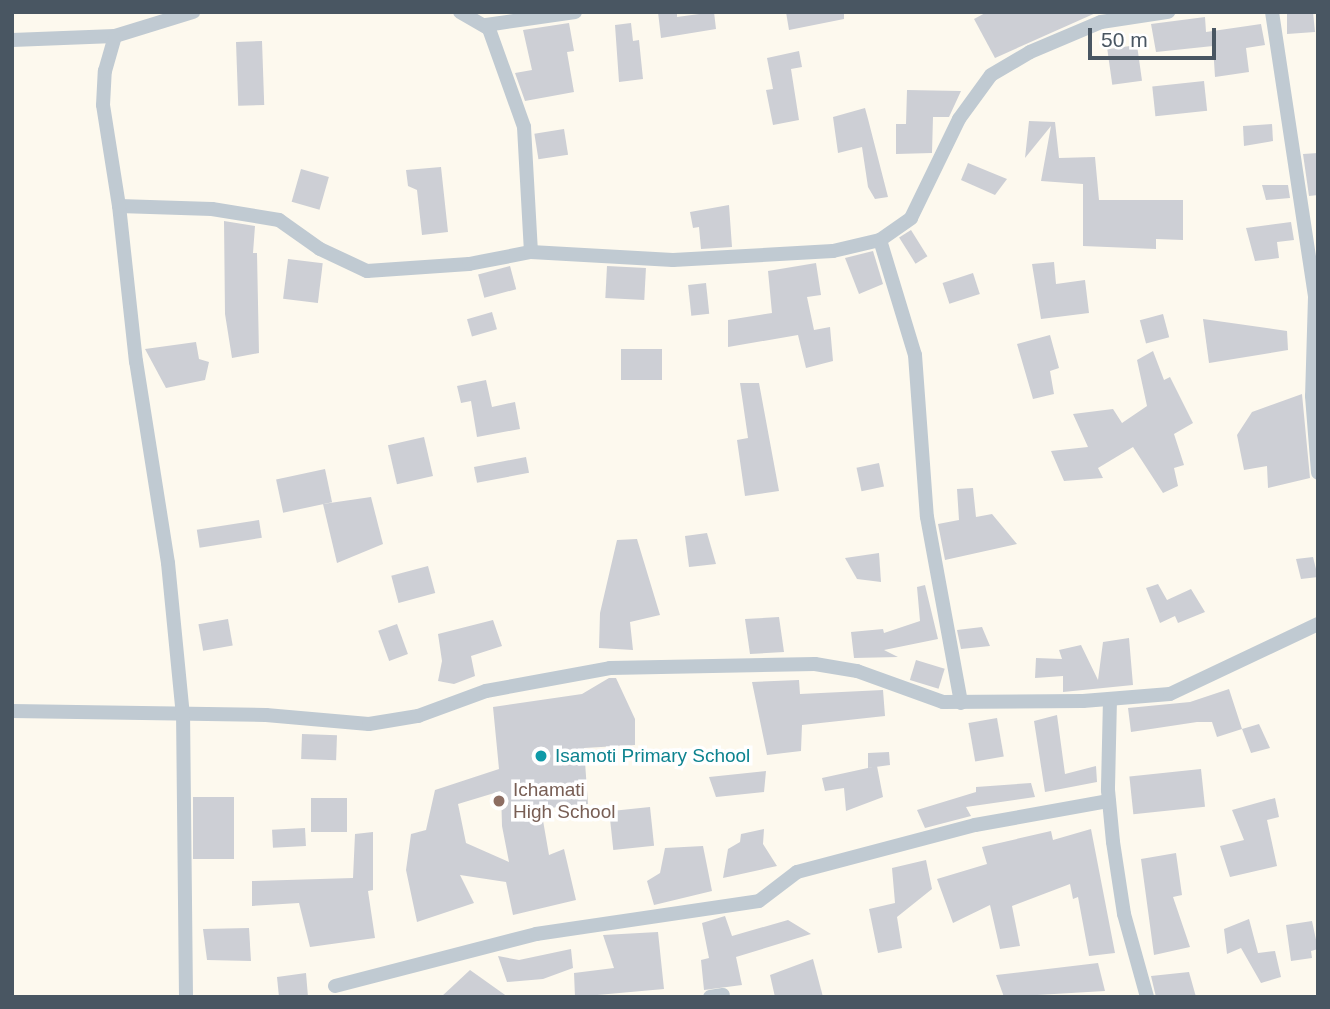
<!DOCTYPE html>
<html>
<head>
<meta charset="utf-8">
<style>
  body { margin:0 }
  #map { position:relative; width:1330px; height:1009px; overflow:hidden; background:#f5f3f3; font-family:Helvetica,sans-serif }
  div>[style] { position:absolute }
  .commercial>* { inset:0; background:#fdf9ee; transform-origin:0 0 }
  .building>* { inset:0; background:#cdcfd5; transform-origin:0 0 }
  .minor>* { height:14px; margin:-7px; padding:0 7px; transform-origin:7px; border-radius:7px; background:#c0cad2 }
  .dots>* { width:19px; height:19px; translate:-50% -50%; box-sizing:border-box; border:4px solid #fff; border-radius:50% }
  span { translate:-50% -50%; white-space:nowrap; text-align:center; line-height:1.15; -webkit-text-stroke:7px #fff; paint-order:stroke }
  .culture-label { font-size:19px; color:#0d838f }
  .left { translate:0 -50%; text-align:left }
  .education-label { font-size:19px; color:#785e54 }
  .frame { position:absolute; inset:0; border:14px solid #495662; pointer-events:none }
  .scale { position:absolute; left:1088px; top:28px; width:128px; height:32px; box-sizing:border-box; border:4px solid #495662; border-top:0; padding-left:9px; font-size:21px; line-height:24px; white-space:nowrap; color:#495662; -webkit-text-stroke:5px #fff; paint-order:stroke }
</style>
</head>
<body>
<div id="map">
  <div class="commercial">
    <i style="left:12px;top:12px;width:1306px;height:985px"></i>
  </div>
  <div class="building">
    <i style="clip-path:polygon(658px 12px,677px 12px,677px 17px,714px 12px,716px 29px,661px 38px)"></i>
    <i style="clip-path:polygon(786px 12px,844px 12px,844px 19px,789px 30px)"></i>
    <i style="clip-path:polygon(987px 12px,1098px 12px,995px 58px,974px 19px)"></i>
    <i style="clip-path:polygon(1287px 12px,1313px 12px,1315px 32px,1287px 34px)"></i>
    <i style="clip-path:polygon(1205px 17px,1206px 32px,1261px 24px,1265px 45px,1246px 48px,1249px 72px,1215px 77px,1213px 46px,1156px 52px,1151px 24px)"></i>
    <i style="clip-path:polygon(569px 23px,574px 51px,567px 52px,574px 92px,525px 101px,515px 73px,532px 70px,523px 30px)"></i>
    <i style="clip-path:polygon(631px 23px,633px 41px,639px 40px,643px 79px,619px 82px,615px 25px)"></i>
    <i style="left:262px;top:41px;width:64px;height:26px;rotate:88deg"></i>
    <i style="left:1137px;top:45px;width:36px;height:30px;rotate:82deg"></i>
    <i style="clip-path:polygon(799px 51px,802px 67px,791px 69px,799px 120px,773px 125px,766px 90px,773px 89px,767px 58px)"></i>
    <i style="left:1204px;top:81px;width:30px;height:52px;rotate:84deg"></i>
    <i style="clip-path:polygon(907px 90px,961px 91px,949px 117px,933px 117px,932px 153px,896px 154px,896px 124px,906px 124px)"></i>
    <i style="clip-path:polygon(865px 108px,868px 119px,888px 197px,875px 199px,868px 187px,862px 147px,838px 153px,833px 117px)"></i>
    <i style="clip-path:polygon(1029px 121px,1055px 122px,1059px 158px,1095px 157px,1099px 200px,1183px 200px,1183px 240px,1156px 239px,1156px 249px,1083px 246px,1083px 184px,1041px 181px,1051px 126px,1025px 158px)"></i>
    <i style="clip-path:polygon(1272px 124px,1273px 141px,1244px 146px,1243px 126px)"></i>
    <i style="left:564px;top:129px;width:26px;height:30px;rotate:81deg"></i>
    <i style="clip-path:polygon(1318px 153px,1318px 195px,1309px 196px,1303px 154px)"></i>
    <i style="clip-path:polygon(968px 163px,1007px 179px,995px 195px,961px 180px)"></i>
    <i style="clip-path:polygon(441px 167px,448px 232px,422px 235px,417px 190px,408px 186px,406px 170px)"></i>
    <i style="left:301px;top:169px;width:29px;height:34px;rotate:16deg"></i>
    <i style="clip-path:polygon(1262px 185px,1288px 185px,1290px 198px,1266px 200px)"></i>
    <i style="clip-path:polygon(729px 205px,732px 247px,701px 249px,699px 227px,693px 228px,690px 212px)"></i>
    <i style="clip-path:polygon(224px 221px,255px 226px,253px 253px,257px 253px,259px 353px,232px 358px,225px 314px)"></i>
    <i style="clip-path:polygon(1291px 222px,1294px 240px,1277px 242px,1279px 258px,1255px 261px,1246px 228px)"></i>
    <i style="left:911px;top:230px;width:31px;height:14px;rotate:58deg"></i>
    <i style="clip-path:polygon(873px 251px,883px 284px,859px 294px,845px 258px)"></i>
    <i style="left:288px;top:259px;width:35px;height:40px;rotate:7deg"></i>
    <i style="clip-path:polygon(1054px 262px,1056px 284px,1085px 280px,1089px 313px,1041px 319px,1032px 264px)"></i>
    <i style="clip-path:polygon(816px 263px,821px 295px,807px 297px,814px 330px,830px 327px,833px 361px,806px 368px,798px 335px,728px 347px,728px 320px,772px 313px,768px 271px)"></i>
    <i style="left:510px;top:266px;width:24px;height:33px;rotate:75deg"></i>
    <i style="left:607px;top:266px;width:39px;height:32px;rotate:3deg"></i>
    <i style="left:973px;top:273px;width:22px;height:32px;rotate:72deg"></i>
    <i style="left:706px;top:283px;width:31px;height:18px;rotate:84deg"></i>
    <i style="left:492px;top:312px;width:18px;height:26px;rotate:74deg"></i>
    <i style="left:1163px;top:314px;width:24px;height:24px;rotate:75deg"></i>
    <i style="clip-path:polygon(1203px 319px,1287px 331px,1288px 350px,1209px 363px)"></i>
    <i style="clip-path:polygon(1050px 335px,1059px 368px,1050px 371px,1054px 394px,1033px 399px,1017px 344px)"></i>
    <i style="clip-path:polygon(196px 342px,199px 359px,209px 362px,205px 380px,166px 388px,145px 349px)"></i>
    <i style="left:621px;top:349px;width:41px;height:31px"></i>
    <i style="clip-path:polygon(1153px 351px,1164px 380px,1170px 377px,1193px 423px,1174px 434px,1184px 465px,1174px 468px,1178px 486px,1163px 493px,1133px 447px,1098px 468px,1103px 478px,1064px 481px,1051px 451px,1088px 447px,1073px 414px,1113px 409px,1122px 423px,1147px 406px,1137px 360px)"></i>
    <i style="clip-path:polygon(486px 380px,492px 407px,515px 402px,520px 429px,477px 437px,471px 401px,461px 403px,457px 386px)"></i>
    <i style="clip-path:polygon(740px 383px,759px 383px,779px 491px,745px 496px,737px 440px,748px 438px)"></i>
    <i style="clip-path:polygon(1302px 394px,1310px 478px,1268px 488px,1267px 466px,1244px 470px,1237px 435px,1252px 412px)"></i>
    <i style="left:424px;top:437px;width:40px;height:37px;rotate:77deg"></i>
    <i style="left:526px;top:457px;width:16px;height:53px;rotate:79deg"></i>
    <i style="left:879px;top:463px;width:24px;height:23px;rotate:78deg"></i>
    <i style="left:325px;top:469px;width:34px;height:50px;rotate:78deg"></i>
    <i style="clip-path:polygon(973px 488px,976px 517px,992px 514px,1017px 544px,945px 560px,938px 524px,959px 520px,957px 489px)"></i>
    <i style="clip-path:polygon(371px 497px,383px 544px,337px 563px,323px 504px)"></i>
    <i style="left:259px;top:520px;width:18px;height:63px;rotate:81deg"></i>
    <i style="clip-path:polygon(707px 533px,716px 564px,689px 567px,685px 536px)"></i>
    <i style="clip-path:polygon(637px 539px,660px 615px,630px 622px,633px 650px,599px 648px,600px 613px,617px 540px)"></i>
    <i style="clip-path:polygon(879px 553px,881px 582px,857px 579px,845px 558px)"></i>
    <i style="clip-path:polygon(1313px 557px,1318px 577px,1301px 579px,1296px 559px)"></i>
    <i style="left:428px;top:566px;width:28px;height:38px;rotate:75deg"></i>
    <i style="clip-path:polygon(1158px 584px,1167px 600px,1191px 589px,1205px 612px,1178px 623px,1175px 616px,1160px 623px,1146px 588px)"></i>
    <i style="clip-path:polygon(925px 585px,938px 639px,884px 650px,898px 657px,854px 658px,851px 632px,883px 629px,884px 633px,920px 621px,917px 587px)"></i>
    <i style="clip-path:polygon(779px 617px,784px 652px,750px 654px,745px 619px)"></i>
    <i style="left:228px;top:619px;width:27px;height:30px;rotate:80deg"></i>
    <i style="clip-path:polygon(493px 620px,502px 646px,471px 656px,475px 676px,454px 684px,438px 681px,442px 661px,438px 634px)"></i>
    <i style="left:397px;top:624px;width:32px;height:20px;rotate:70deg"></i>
    <i style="clip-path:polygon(982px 627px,990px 646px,961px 649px,957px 630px)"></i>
    <i style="clip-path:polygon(1129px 638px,1133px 685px,1063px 692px,1063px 676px,1035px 678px,1036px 658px,1062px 659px,1059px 650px,1081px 645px,1098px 680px,1103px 642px)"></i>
    <i style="left:916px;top:660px;width:30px;height:21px;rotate:17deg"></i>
    <i style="clip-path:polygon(evenodd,609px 678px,616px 678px,635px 719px,635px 745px,584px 748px,588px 804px,541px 809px,549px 855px,564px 849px,576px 900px,513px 915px,506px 882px,460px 875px,474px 903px,417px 922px,406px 870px,411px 834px,426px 830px,435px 790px,499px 769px,493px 707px,582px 694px,609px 678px,501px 791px,502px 826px,509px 862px,466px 843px,458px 804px,501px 791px)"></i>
    <i style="clip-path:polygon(799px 680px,800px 694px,883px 690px,885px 716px,802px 725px,801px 751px,767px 755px,752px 682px)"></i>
    <i style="clip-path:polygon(1229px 689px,1242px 729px,1217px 737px,1212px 722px,1197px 722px,1131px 732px,1128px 708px,1190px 702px)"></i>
    <i style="clip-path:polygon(1057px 715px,1065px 774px,1096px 766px,1097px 782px,1045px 792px,1034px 721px)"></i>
    <i style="left:997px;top:718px;width:39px;height:29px;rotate:80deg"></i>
    <i style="clip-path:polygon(1259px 724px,1270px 748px,1251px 753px,1242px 729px)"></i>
    <i style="left:302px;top:734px;width:35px;height:25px;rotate:2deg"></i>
    <i style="clip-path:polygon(889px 752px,890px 765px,868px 768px,868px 753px)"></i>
    <i style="clip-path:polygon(877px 766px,883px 797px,846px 811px,844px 788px,825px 791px,822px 778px)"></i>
    <i style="left:1201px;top:769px;width:38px;height:72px;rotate:84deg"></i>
    <i style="clip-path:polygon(766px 771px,764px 792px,716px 797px,709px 777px)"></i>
    <i style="clip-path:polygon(1031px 783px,1035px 797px,966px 807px,971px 816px,925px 828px,917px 810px,976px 792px,976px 787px)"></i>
    <i style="left:193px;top:797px;width:41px;height:62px"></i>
    <i style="left:311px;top:798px;width:36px;height:34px"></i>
    <i style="clip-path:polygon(1275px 798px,1279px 817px,1267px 820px,1277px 866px,1230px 877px,1220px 846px,1244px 840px,1232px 810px)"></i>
    <i style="left:650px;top:807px;width:39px;height:41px;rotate:84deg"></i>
    <i style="left:305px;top:828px;width:18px;height:33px;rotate:87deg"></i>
    <i style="clip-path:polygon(764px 829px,763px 844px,777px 866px,723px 878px,728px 849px,740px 842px,741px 834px)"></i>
    <i style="clip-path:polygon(1091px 829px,1115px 953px,1089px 956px,1078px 897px,1073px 899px,1070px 884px,1012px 906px,1020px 946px,1000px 949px,990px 905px,953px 923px,937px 879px,987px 864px,982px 847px,1051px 831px,1053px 840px)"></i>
    <i style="clip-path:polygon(373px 832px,373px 890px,368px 891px,375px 938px,310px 947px,299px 903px,252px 906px,252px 881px,353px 878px,355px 834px)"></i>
    <i style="clip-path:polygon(703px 846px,712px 891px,654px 905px,647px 881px,660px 873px,665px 848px)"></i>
    <i style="clip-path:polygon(1176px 853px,1182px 895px,1173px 897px,1190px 947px,1154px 955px,1141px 859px)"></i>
    <i style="clip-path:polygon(926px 860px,932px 889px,897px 917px,902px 948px,878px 953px,869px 909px,895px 903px,892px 868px)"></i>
    <i style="clip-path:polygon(725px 916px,732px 936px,788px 920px,811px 934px,736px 957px,742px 985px,704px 990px,701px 960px,709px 958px,702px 923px)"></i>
    <i style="clip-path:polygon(1249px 919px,1258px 953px,1275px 951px,1281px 977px,1261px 983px,1241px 948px,1227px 954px,1224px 929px)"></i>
    <i style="clip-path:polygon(1312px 921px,1318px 949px,1311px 951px,1312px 958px,1291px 961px,1286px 925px)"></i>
    <i style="clip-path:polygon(249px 928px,251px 961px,207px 960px,203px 929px)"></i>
    <i style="clip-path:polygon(658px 932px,664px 989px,575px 997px,574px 973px,614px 968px,603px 935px)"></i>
    <i style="clip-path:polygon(571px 949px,573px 968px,543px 979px,507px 982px,498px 956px,519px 960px)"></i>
    <i style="clip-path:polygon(813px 959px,823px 997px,775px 997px,770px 975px)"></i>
    <i style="clip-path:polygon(1098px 963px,1105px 991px,1004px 997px,996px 975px)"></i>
    <i style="clip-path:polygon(470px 970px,508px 997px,441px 997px)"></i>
    <i style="clip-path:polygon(1189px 972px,1196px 997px,1156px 997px,1151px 976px)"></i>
    <i style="clip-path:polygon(306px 973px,308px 997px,279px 997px,277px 977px)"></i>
  </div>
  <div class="minor">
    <i style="left:460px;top:12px;width:34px;rotate:30deg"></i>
    <i style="left:489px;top:29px;width:104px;rotate:70.3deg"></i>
    <i style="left:524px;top:127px;width:125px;rotate:86.8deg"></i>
    <i style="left:1272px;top:12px;width:288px;rotate:81.4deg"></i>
    <i style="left:1315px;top:297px;width:99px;rotate:91.7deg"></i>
    <i style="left:1312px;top:396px;width:77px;rotate:85.5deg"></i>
    <i style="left:486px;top:25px;width:90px;rotate:-8.3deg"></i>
    <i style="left:12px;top:40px;width:103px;rotate:-2.2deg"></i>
    <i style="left:119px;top:206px;width:93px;rotate:1.8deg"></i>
    <i style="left:212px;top:209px;width:68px;rotate:9.3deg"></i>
    <i style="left:279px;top:220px;width:50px;rotate:35.3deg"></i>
    <i style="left:320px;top:249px;width:52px;rotate:25.1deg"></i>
    <i style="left:367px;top:271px;width:102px;rotate:-3.9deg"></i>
    <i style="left:469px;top:264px;width:63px;rotate:-11deg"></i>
    <i style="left:531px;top:252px;width:142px;rotate:3.2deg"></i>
    <i style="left:673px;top:260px;width:160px;rotate:-3.2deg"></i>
    <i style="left:833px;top:251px;width:48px;rotate:-13.2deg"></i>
    <i style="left:880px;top:240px;width:38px;rotate:-35deg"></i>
    <i style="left:911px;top:218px;width:110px;rotate:-64.1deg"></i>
    <i style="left:959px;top:119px;width:54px;rotate:-54deg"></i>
    <i style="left:991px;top:75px;width:45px;rotate:-30.5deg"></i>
    <i style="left:1030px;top:52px;width:77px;rotate:-22.9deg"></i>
    <i style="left:1101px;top:22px;width:68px;rotate:-8.5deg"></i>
    <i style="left:880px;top:240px;width:120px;rotate:73.1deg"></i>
    <i style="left:915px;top:355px;width:162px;rotate:85.8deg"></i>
    <i style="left:927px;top:517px;width:189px;rotate:79.6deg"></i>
    <i style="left:1110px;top:699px;width:91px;rotate:91.3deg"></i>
    <i style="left:1108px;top:790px;width:52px;rotate:84.5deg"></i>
    <i style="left:1113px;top:842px;width:73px;rotate:81.3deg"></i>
    <i style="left:1124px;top:914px;width:86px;rotate:74.5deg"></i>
    <i style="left:12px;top:711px;width:254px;rotate:0.9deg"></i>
    <i style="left:266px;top:715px;width:103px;rotate:5deg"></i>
    <i style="left:369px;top:724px;width:50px;rotate:-9.3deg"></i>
    <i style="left:418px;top:716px;width:72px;rotate:-20.2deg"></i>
    <i style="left:486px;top:691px;width:126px;rotate:-10.5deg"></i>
    <i style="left:610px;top:668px;width:205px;rotate:-1.1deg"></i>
    <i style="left:815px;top:664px;width:43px;rotate:9.5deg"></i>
    <i style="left:857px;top:671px;width:91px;rotate:19.8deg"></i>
    <i style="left:943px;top:702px;width:140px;rotate:-0.4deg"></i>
    <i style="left:1083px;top:701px;width:87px;rotate:-4.6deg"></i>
    <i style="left:1170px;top:694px;width:164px;rotate:-25.3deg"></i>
    <i style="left:335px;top:986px;width:208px;rotate:-14.5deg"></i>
    <i style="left:536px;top:934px;width:225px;rotate:-8.4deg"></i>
    <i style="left:759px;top:901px;width:48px;rotate:-37.3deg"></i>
    <i style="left:797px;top:872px;width:184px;rotate:-14.8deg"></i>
    <i style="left:975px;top:825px;width:136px;rotate:-10.2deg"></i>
    <i style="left:186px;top:997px;width:281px;rotate:-90.6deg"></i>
    <i style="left:183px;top:716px;width:154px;rotate:-95.6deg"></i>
    <i style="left:168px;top:563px;width:204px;rotate:-99deg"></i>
    <i style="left:136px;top:362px;width:157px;rotate:-96.2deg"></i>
    <i style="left:119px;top:206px;width:102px;rotate:-99deg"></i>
    <i style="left:103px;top:105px;width:34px;rotate:-87deg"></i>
    <i style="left:105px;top:71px;width:36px;rotate:-74deg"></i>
    <i style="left:115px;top:36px;width:82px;rotate:-17.1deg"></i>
    <i style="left:710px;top:997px;width:13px;rotate:-9deg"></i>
  </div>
  <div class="dots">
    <i style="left:541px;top:756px;background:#0f9aa8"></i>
    <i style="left:499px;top:801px;background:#8d6e63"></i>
  </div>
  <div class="culture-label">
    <span class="left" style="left:555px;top:756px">Isamoti Primary School</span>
  </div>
  <div class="education-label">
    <span class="left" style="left:513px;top:801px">Ichamati<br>High School</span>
  </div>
  <div class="frame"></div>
  <div class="scale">50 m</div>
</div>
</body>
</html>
